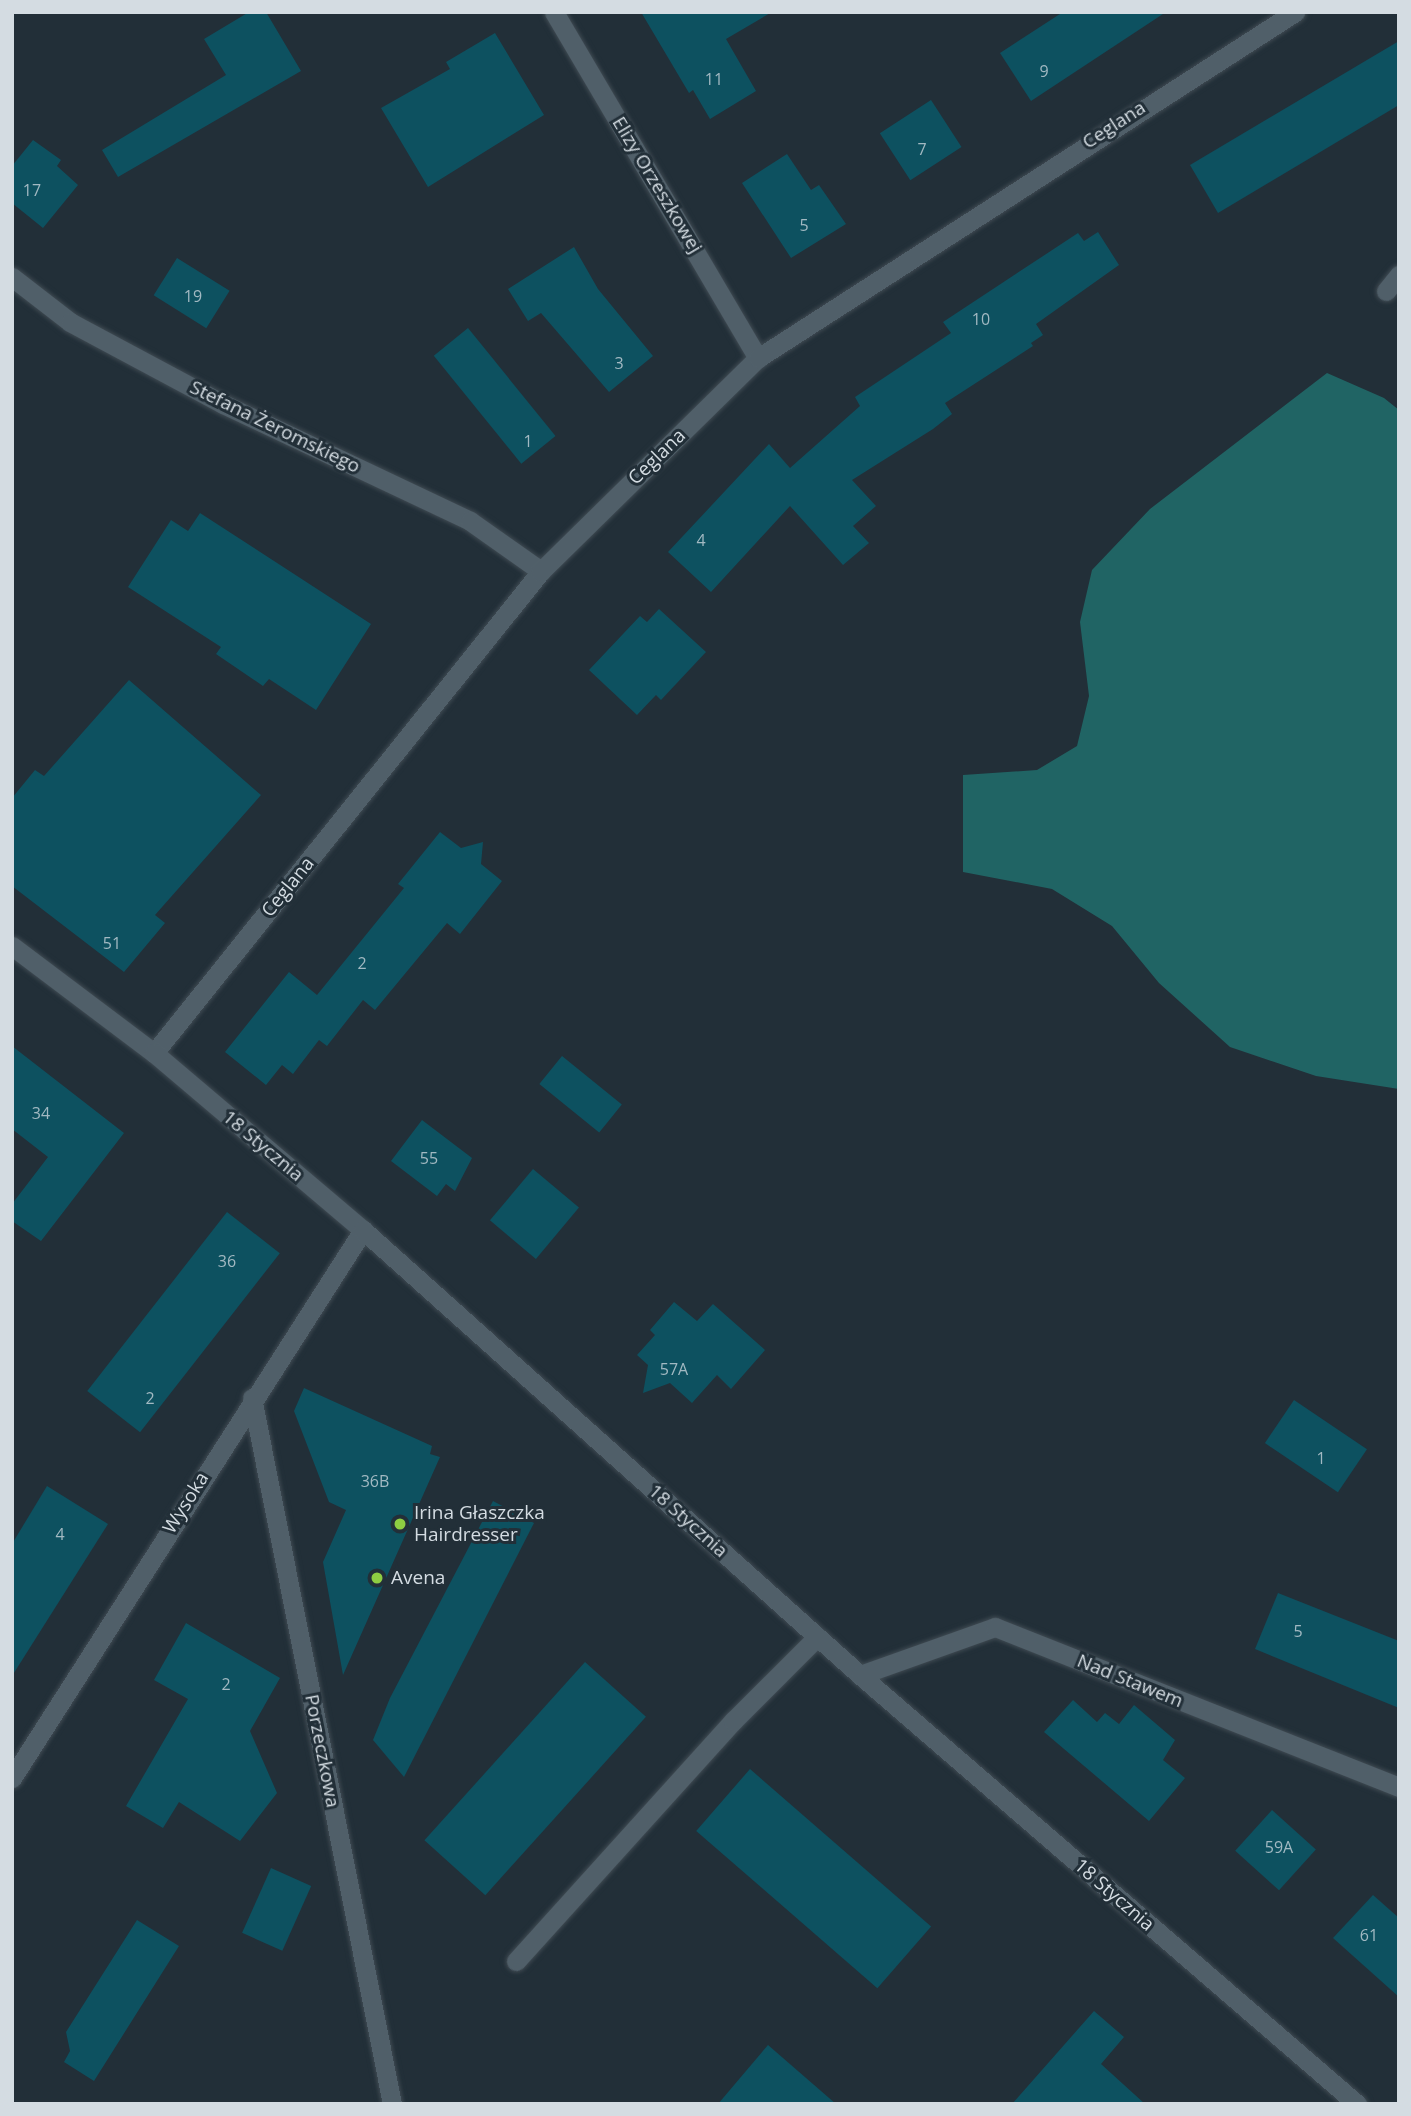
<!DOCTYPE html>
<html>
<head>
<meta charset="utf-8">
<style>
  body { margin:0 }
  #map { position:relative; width:1411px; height:2116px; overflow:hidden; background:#222f38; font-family:"Open Sans",sans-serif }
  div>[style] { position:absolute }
  .water>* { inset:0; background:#206464 }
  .building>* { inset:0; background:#0d5160; transform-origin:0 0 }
  .roads { filter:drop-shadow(0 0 2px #3f4a52) drop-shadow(0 0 2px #3f4a52) }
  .service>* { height:19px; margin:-9.5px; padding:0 9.5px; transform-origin:9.5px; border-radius:9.5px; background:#505f69 }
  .minor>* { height:19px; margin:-9.5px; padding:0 9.5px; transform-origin:9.5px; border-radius:9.5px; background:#505f69 }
  .tertiary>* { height:19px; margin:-9.5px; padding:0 9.5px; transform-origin:9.5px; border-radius:9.5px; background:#505f69 }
  .dots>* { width:19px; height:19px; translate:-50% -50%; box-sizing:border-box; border:4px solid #222f38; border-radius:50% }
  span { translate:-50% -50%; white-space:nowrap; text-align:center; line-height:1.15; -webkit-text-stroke:6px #222f38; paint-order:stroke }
  .number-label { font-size:16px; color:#a2b9c2 }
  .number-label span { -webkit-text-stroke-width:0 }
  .street-label { font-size:19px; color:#d4dce2 }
  .poi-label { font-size:19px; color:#d4dce2 }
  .left { translate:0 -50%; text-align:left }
  .frame { position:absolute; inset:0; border:14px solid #d4dce2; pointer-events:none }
</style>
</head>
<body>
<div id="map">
  <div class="water">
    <i style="clip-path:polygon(1327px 373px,1384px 398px,1399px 410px,1399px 1089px,1316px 1076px,1230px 1047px,1159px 983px,1112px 926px,1052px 889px,963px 872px,963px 775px,1037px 770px,1077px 746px,1089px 696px,1080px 622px,1092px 570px,1150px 509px)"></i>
  </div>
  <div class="building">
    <i style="clip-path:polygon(249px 12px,266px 12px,301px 71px,118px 177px,102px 150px,226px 75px,204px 39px)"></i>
    <i style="clip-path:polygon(641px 12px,772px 12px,726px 39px,756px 91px,710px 119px,693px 90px,689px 93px)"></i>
    <i style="clip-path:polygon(1063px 12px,1166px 12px,1031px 101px,1000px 53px)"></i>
    <i style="clip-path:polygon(495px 33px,544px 115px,428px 187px,381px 108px,450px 69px,446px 62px)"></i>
    <i style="clip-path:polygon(1399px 41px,1399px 105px,1218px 213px,1190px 165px)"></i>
    <i style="left:931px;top:100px;width:56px;height:61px;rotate:57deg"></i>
    <i style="clip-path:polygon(33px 140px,61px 160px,57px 166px,78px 185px,43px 228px,12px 203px,12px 166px)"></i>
    <i style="clip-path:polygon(787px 154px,811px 190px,819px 185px,846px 224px,791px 258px,742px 183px)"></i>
    <i style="clip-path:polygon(1098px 232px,1119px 265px,1036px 324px,1043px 335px,1031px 343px,1033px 346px,945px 403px,952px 414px,933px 429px,852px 480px,876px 506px,853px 526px,869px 543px,843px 565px,790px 506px,711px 592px,668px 552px,769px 444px,790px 468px,860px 406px,855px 397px,951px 333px,943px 322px,1078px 233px,1084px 241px)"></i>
    <i style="clip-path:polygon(574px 247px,598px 289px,653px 356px,609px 392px,541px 313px,528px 321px,508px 289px)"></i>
    <i style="left:177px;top:258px;width:62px;height:44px;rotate:32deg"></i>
    <i style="left:468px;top:328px;width:139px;height:44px;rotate:51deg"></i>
    <i style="clip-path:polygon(200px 513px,371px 624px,316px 710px,269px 679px,263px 686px,216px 654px,221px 647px,128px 587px,171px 520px,188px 531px)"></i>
    <i style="clip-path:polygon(659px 609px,706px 652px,661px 700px,656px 695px,637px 715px,589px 670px,640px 616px,647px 622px)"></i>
    <i style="clip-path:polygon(129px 680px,261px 795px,155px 915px,165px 923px,124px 972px,12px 886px,12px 798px,35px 770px,44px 776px)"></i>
    <i style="clip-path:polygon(440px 832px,461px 848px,483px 842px,481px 864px,502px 881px,460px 934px,447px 923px,375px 1010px,363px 1000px,327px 1046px,319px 1040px,293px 1074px,282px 1065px,266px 1085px,225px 1052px,289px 972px,317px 995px,404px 888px,398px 884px)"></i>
    <i style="clip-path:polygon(12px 1046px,124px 1133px,41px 1241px,12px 1221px,12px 1204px,48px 1157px,12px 1129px)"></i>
    <i style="left:562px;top:1056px;width:77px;height:36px;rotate:39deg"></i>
    <i style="clip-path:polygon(422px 1120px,472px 1158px,455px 1191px,446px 1184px,437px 1196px,391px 1161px)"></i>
    <i style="left:533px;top:1169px;width:60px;height:67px;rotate:40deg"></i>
    <i style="left:227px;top:1212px;width:67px;height:227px;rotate:38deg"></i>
    <i style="clip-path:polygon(674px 1302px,697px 1321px,713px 1304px,765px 1350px,731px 1389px,717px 1375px,692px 1403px,670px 1383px,643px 1393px,648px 1365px,637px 1355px,655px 1335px,650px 1330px)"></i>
    <i style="clip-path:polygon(304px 1388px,432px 1446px,430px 1454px,440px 1457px,343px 1675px,323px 1562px,346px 1510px,329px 1502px,294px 1411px)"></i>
    <i style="left:1294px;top:1400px;width:88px;height:52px;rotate:34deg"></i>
    <i style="clip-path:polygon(47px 1486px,108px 1524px,12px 1676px,12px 1544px)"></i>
    <i style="clip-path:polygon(493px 1501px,534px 1523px,404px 1777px,373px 1740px,390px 1698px)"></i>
    <i style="clip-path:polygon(1278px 1593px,1399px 1641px,1399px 1708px,1255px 1649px)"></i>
    <i style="clip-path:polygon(186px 1623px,280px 1678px,250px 1731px,277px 1793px,240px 1841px,179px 1802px,163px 1828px,126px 1806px,188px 1699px,154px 1680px)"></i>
    <i style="left:585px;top:1662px;width:82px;height:240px;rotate:42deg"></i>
    <i style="clip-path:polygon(1073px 1700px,1097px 1722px,1105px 1713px,1119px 1724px,1134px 1705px,1175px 1740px,1163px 1760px,1185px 1778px,1149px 1821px,1044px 1732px)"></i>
    <i style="left:750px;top:1769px;width:240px;height:82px;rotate:41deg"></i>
    <i style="left:1272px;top:1810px;width:59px;height:55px;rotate:42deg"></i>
    <i style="left:271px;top:1868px;width:44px;height:71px;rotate:24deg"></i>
    <i style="clip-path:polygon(1373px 1895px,1399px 1918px,1399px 1997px,1333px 1938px)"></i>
    <i style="clip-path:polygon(137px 1920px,179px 1946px,94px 2081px,64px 2062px,70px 2051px,66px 2032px)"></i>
    <i style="clip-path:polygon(1094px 2011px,1124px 2037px,1101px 2064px,1145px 2104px,1012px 2104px)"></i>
    <i style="clip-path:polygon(768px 2045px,836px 2104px,718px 2104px)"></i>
  </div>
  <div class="roads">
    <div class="service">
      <i style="left:1386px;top:291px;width:21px;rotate:-51deg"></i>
      <i style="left:516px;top:1961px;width:324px;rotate:-47.9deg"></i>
      <i style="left:733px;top:1721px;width:119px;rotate:-45deg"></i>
    </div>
    <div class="minor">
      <i style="left:554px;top:12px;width:402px;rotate:59.5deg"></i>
      <i style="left:12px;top:277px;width:73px;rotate:37.8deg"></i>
      <i style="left:70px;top:322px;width:174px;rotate:28.2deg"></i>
      <i style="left:223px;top:404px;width:273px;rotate:25.3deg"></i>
      <i style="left:470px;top:521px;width:87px;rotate:35.2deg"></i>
      <i style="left:154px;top:1053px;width:618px;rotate:-51.24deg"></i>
      <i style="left:541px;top:571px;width:304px;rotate:-44.5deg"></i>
      <i style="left:758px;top:358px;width:639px;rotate:-32.79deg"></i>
      <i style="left:252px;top:1398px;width:720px;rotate:78.78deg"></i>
      <i style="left:860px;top:1675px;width:143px;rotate:-19.6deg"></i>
      <i style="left:995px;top:1627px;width:435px;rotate:21.6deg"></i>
      <i style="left:12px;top:1778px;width:651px;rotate:-57.36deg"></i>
    </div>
    <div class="tertiary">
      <i style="left:12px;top:946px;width:178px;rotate:37deg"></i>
      <i style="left:154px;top:1053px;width:274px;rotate:40.3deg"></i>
      <i style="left:363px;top:1230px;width:667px;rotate:41.84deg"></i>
      <i style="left:860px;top:1675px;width:657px;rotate:40.8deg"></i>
    </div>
  </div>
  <div class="dots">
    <i style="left:400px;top:1524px;background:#8ecd42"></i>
    <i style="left:377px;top:1578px;background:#8ecd42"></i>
  </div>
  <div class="number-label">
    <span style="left:1044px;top:71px">9</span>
    <span style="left:714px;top:79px">11</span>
    <span style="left:922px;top:149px">7</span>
    <span style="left:32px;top:190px">17</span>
    <span style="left:804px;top:225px">5</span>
    <span style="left:193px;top:296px">19</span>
    <span style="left:981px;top:319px">10</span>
    <span style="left:619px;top:363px">3</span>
    <span style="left:528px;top:441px">1</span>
    <span style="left:701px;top:540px">4</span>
    <span style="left:112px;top:943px">51</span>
    <span style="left:362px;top:963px">2</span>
    <span style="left:41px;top:1113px">34</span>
    <span style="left:429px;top:1158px">55</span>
    <span style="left:227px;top:1261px">36</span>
    <span style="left:674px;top:1369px">57A</span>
    <span style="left:150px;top:1398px">2</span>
    <span style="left:1321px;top:1458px">1</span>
    <span style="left:375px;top:1481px">36B</span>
    <span style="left:60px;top:1534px">4</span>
    <span style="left:1298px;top:1631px">5</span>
    <span style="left:226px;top:1684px">2</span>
    <span style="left:1279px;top:1847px">59A</span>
    <span style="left:1369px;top:1935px">61</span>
  </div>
  <div class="street-label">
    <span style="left:1114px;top:125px;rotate:-33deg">Ceglana</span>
    <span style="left:657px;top:185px;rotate:59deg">Elizy Orzeszkowej</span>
    <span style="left:275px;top:427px;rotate:26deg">Stefana Żeromskiego</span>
    <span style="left:657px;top:457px;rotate:-44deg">Ceglana</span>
    <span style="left:288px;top:887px;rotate:-51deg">Ceglana</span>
    <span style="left:263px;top:1146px;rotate:40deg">18 Stycznia</span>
    <span style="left:186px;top:1503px;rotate:-58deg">Wysoka</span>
    <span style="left:688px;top:1521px;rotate:42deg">18 Stycznia</span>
    <span style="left:1130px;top:1681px;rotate:22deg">Nad Stawem</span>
    <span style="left:322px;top:1751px;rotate:79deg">Porzeczkowa</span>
    <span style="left:1114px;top:1895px;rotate:41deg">18 Stycznia</span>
  </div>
  <div class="poi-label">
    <span class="left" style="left:414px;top:1524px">Irina Głaszczka<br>Hairdresser</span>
    <span class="left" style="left:391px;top:1578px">Avena</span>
  </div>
  <div class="frame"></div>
</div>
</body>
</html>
